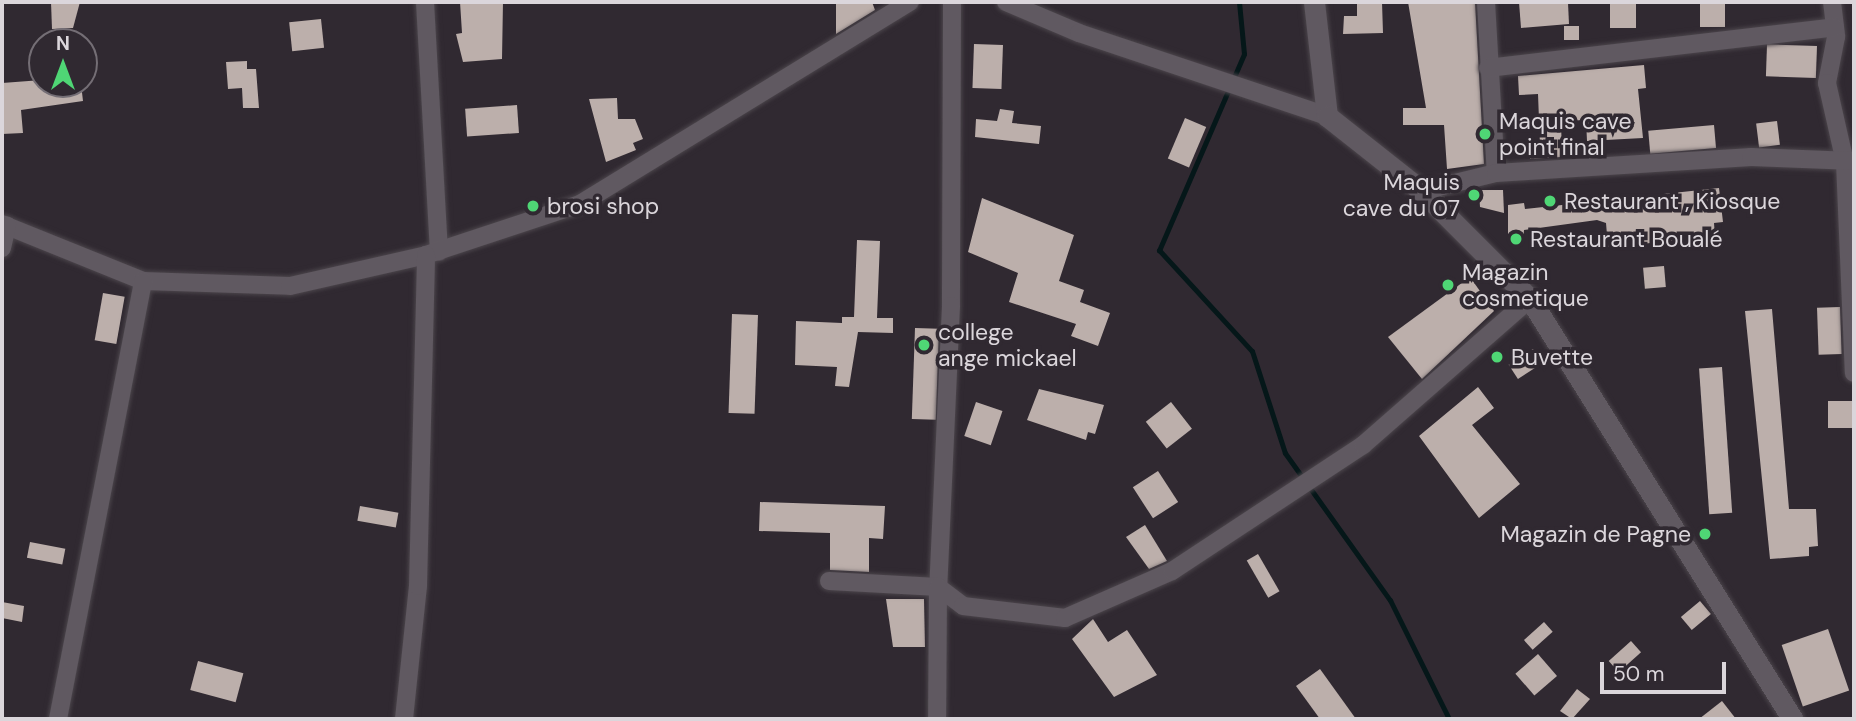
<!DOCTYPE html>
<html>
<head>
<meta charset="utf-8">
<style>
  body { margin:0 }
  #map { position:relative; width:1856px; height:721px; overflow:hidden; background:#302931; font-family:"DM Sans",sans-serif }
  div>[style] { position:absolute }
  .stream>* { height:5px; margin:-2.5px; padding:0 2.5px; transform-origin:2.5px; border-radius:2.5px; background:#051719 }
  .building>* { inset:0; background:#bcafab; transform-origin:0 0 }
  .roads { filter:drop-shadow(0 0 2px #4b454b) drop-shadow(0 0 2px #4b454b) }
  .street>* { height:18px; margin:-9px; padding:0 9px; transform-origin:9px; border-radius:9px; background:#605961 }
  .secondary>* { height:21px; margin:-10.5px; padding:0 10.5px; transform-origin:10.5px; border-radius:10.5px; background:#605961 }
  .dots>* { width:19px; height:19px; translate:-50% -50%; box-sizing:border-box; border:4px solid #302931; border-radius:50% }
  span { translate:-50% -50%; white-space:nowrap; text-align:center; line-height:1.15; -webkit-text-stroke:7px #302931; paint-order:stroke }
  .poi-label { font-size:23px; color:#dbd6db }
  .left { translate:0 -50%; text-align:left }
  .right { translate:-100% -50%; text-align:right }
  .frame { position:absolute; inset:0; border:4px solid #dbd6db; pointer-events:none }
  .north { position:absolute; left:28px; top:28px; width:70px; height:70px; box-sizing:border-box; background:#302931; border:2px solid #746e75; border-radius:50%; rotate:0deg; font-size:19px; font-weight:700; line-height:28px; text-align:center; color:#dbd6db }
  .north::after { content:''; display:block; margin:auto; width:24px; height:32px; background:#4fd675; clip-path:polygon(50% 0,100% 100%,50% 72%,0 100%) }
  .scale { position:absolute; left:1600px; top:662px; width:126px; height:32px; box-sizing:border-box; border:4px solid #dbd6db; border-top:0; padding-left:9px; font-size:21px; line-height:24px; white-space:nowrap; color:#dbd6db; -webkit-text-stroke:5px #302931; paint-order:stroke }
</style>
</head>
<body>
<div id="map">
  <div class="stream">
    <i style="left:1239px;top:2px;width:52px;rotate:84.5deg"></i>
    <i style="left:1244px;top:54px;width:214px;rotate:113.4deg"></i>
    <i style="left:1159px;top:250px;width:137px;rotate:47.4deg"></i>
    <i style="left:1252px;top:351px;width:107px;rotate:72.1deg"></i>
    <i style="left:1285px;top:453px;width:181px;rotate:54.5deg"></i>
    <i style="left:1390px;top:600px;width:133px;rotate:63.6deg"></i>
  </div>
  <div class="building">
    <i style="clip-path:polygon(51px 2px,80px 2px,73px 28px,52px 29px)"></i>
    <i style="clip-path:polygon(460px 2px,503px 2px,502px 59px,463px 62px,456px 34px,462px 33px)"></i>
    <i style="clip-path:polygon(836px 2px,872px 2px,875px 10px,836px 34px)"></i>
    <i style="clip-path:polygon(1357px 2px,1382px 2px,1383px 33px,1343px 34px,1344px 16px,1357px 16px)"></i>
    <i style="clip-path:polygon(1408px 2px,1475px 2px,1484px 164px,1447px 169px,1444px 125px,1403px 125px,1403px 108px,1426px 108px)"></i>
    <i style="clip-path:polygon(1519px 2px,1568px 3px,1569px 24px,1521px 28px)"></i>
    <i style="left:1610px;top:2px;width:26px;height:26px"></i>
    <i style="left:1700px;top:2px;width:25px;height:25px"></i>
    <i style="left:321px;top:19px;width:29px;height:32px;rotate:84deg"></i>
    <i style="left:1564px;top:26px;width:15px;height:14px"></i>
    <i style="left:974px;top:44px;width:29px;height:44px;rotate:2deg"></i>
    <i style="left:1817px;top:46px;width:32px;height:50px;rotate:92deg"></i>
    <i style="clip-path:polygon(247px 61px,247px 69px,256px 69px,259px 108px,243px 108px,242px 88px,228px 89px,226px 62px)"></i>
    <i style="clip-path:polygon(1644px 65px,1646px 88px,1638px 89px,1643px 138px,1587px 141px,1586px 120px,1561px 121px,1562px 157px,1530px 159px,1530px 146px,1540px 146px,1538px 94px,1519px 95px,1518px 76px)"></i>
    <i style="clip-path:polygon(42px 80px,81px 84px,83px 101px,21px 110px,23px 133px,2px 134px,2px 83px)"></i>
    <i style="clip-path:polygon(617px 98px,618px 119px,635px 119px,643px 139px,633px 143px,636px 150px,606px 162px,589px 99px)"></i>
    <i style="left:517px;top:105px;width:28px;height:52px;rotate:86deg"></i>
    <i style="clip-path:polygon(1000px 109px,1014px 111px,1012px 123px,1041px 126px,1039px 144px,975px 137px,976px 119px,997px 121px)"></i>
    <i style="left:1185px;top:118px;width:23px;height:44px;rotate:23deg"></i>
    <i style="left:1777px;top:121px;width:24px;height:21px;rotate:83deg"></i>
    <i style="left:1714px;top:125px;width:23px;height:66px;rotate:85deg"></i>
    <i style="clip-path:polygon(1719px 188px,1723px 222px,1714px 223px,1715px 237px,1608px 247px,1606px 223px,1597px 220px,1524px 230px,1523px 244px,1508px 243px,1508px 205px,1524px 203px,1525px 209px)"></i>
    <i style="clip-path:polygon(1479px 190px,1503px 190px,1504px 213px,1480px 207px)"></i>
    <i style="clip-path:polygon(982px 198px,1074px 235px,1059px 281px,1084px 290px,1080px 302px,1110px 313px,1098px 346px,1071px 336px,1076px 324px,1009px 302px,1018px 273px,968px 252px)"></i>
    <i style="clip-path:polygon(857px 240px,880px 241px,877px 318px,893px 318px,893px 333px,858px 332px,849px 387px,835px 386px,837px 367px,795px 365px,796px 321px,842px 323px,842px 317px,854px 317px)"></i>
    <i style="left:1664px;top:266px;width:21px;height:21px;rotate:85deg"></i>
    <i style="clip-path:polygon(1470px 277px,1494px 311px,1422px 379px,1388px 337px)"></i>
    <i style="left:103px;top:293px;width:22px;height:48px;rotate:10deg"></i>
    <i style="left:1840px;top:307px;width:47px;height:23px;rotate:88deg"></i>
    <i style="clip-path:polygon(1772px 309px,1789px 509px,1816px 509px,1818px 546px,1809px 547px,1809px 556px,1770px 559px,1745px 311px)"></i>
    <i style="left:732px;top:314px;width:26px;height:99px;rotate:2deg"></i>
    <i style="left:915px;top:328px;width:24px;height:91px;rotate:2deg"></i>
    <i style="left:1533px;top:349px;width:17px;height:29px;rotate:57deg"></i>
    <i style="left:1722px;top:367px;width:146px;height:23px;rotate:86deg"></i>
    <i style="clip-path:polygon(1478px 387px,1494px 408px,1472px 425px,1520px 484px,1479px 518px,1419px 436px)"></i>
    <i style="clip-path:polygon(1039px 389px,1104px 405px,1095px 434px,1088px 432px,1086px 440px,1027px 420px)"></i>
    <i style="left:1854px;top:401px;width:27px;height:26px;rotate:90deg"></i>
    <i style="left:976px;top:402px;width:28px;height:36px;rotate:19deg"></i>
    <i style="left:1171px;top:402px;width:34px;height:32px;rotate:52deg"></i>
    <i style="left:1158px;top:471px;width:37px;height:30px;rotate:57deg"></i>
    <i style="clip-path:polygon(760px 502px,885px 506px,883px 539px,869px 538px,869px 572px,830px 570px,830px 533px,759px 531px)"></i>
    <i style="left:360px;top:506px;width:39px;height:15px;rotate:10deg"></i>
    <i style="clip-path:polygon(1145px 525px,1167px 561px,1149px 569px,1126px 537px)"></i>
    <i style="left:30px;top:542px;width:36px;height:16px;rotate:11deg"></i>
    <i style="left:1258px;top:554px;width:43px;height:13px;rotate:60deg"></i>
    <i style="clip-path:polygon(886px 599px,924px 599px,925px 647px,893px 647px)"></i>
    <i style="left:1700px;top:601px;width:17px;height:25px;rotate:50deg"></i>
    <i style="clip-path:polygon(2px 602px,24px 606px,22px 622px,2px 618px)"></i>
    <i style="clip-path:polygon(1093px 619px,1108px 642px,1127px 630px,1157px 675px,1114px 697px,1072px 639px)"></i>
    <i style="left:1544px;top:622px;width:13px;height:27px;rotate:48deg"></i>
    <i style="left:1828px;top:629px;width:65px;height:49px;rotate:71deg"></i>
    <i style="left:1631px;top:641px;width:15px;height:30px;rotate:48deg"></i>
    <i style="left:1538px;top:654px;width:29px;height:30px;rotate:49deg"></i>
    <i style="left:198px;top:661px;width:47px;height:30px;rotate:15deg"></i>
    <i style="clip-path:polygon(1320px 669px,1356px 719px,1320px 719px,1296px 686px)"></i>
    <i style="clip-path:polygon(1577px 689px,1590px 699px,1572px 719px,1560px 711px)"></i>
    <i style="clip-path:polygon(1722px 701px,1736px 719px,1699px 719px)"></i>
  </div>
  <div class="roads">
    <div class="street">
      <i style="left:425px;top:2px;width:250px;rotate:86.8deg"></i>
      <i style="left:952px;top:2px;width:304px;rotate:90.2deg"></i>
      <i style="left:951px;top:306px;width:281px;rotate:92.6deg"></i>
      <i style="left:938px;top:587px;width:31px;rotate:37deg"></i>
      <i style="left:963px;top:606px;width:103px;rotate:6.7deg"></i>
      <i style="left:1065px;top:618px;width:117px;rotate:-23.7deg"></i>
      <i style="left:1172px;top:571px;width:229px;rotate:-33.4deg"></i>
      <i style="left:1363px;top:445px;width:222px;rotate:-41.2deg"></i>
      <i style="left:1006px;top:2px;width:79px;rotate:23deg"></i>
      <i style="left:1079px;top:33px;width:262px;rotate:18.5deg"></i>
      <i style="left:1486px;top:2px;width:171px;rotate:86.7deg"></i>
      <i style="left:1832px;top:2px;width:35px;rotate:83deg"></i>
      <i style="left:1836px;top:37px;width:47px;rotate:101.1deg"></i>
      <i style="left:1827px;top:83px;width:81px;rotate:77.2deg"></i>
      <i style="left:1845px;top:162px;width:211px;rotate:87.6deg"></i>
      <i style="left:1488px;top:68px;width:349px;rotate:-6.7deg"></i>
      <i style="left:1422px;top:191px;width:76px;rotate:-13.7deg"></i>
      <i style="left:1496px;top:173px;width:256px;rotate:-3.6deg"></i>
      <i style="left:1751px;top:157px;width:103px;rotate:2.2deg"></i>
      <i style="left:2px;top:224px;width:152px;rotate:22deg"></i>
      <i style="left:143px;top:281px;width:147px;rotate:1.9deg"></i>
      <i style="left:290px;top:286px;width:139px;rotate:-12.8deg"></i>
      <i style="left:426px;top:255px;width:162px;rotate:-18.3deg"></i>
      <i style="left:580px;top:204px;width:387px;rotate:-31.5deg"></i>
      <i style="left:2px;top:248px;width:23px;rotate:-77deg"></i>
      <i style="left:829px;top:581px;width:109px;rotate:3.2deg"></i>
      <i style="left:938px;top:587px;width:132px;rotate:90.4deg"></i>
      <i style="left:58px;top:719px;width:446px;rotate:-79deg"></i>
      <i style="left:404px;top:719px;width:134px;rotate:-84deg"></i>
      <i style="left:418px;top:586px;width:331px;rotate:-88.6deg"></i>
    </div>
    <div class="secondary">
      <i style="left:1314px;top:2px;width:115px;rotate:83.5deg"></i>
      <i style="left:1327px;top:116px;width:121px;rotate:38.3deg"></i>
      <i style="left:1422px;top:191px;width:153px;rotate:45deg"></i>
      <i style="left:1530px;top:299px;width:495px;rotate:58deg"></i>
    </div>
  </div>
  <div class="dots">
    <i style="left:1485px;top:134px;background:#4fd675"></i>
    <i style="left:1474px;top:195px;background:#4fd675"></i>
    <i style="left:1550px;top:201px;background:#4fd675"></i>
    <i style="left:533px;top:206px;background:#4fd675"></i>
    <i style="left:1516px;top:239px;background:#4fd675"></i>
    <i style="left:1448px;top:285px;background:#4fd675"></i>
    <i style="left:924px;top:345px;background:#4fd675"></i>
    <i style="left:1497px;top:357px;background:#4fd675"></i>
    <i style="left:1705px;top:534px;background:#4fd675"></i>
  </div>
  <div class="poi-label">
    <span class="left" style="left:1499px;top:134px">Maquis cave<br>point final</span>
    <span class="right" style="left:1460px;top:195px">Maquis<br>cave du 07</span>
    <span class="left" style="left:1564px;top:201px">Restaurant , Kiosque</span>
    <span class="left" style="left:547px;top:206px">brosi shop</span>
    <span class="left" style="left:1530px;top:239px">Restaurant Boualé</span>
    <span class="left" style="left:1462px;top:285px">Magazin<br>cosmetique</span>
    <span class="left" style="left:938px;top:345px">college<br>ange mickael</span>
    <span class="left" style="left:1511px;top:357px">Buvette</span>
    <span class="right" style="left:1691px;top:534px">Magazin de Pagne</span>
  </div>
  <div class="frame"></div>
  <div class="north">N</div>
  <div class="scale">50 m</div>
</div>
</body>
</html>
